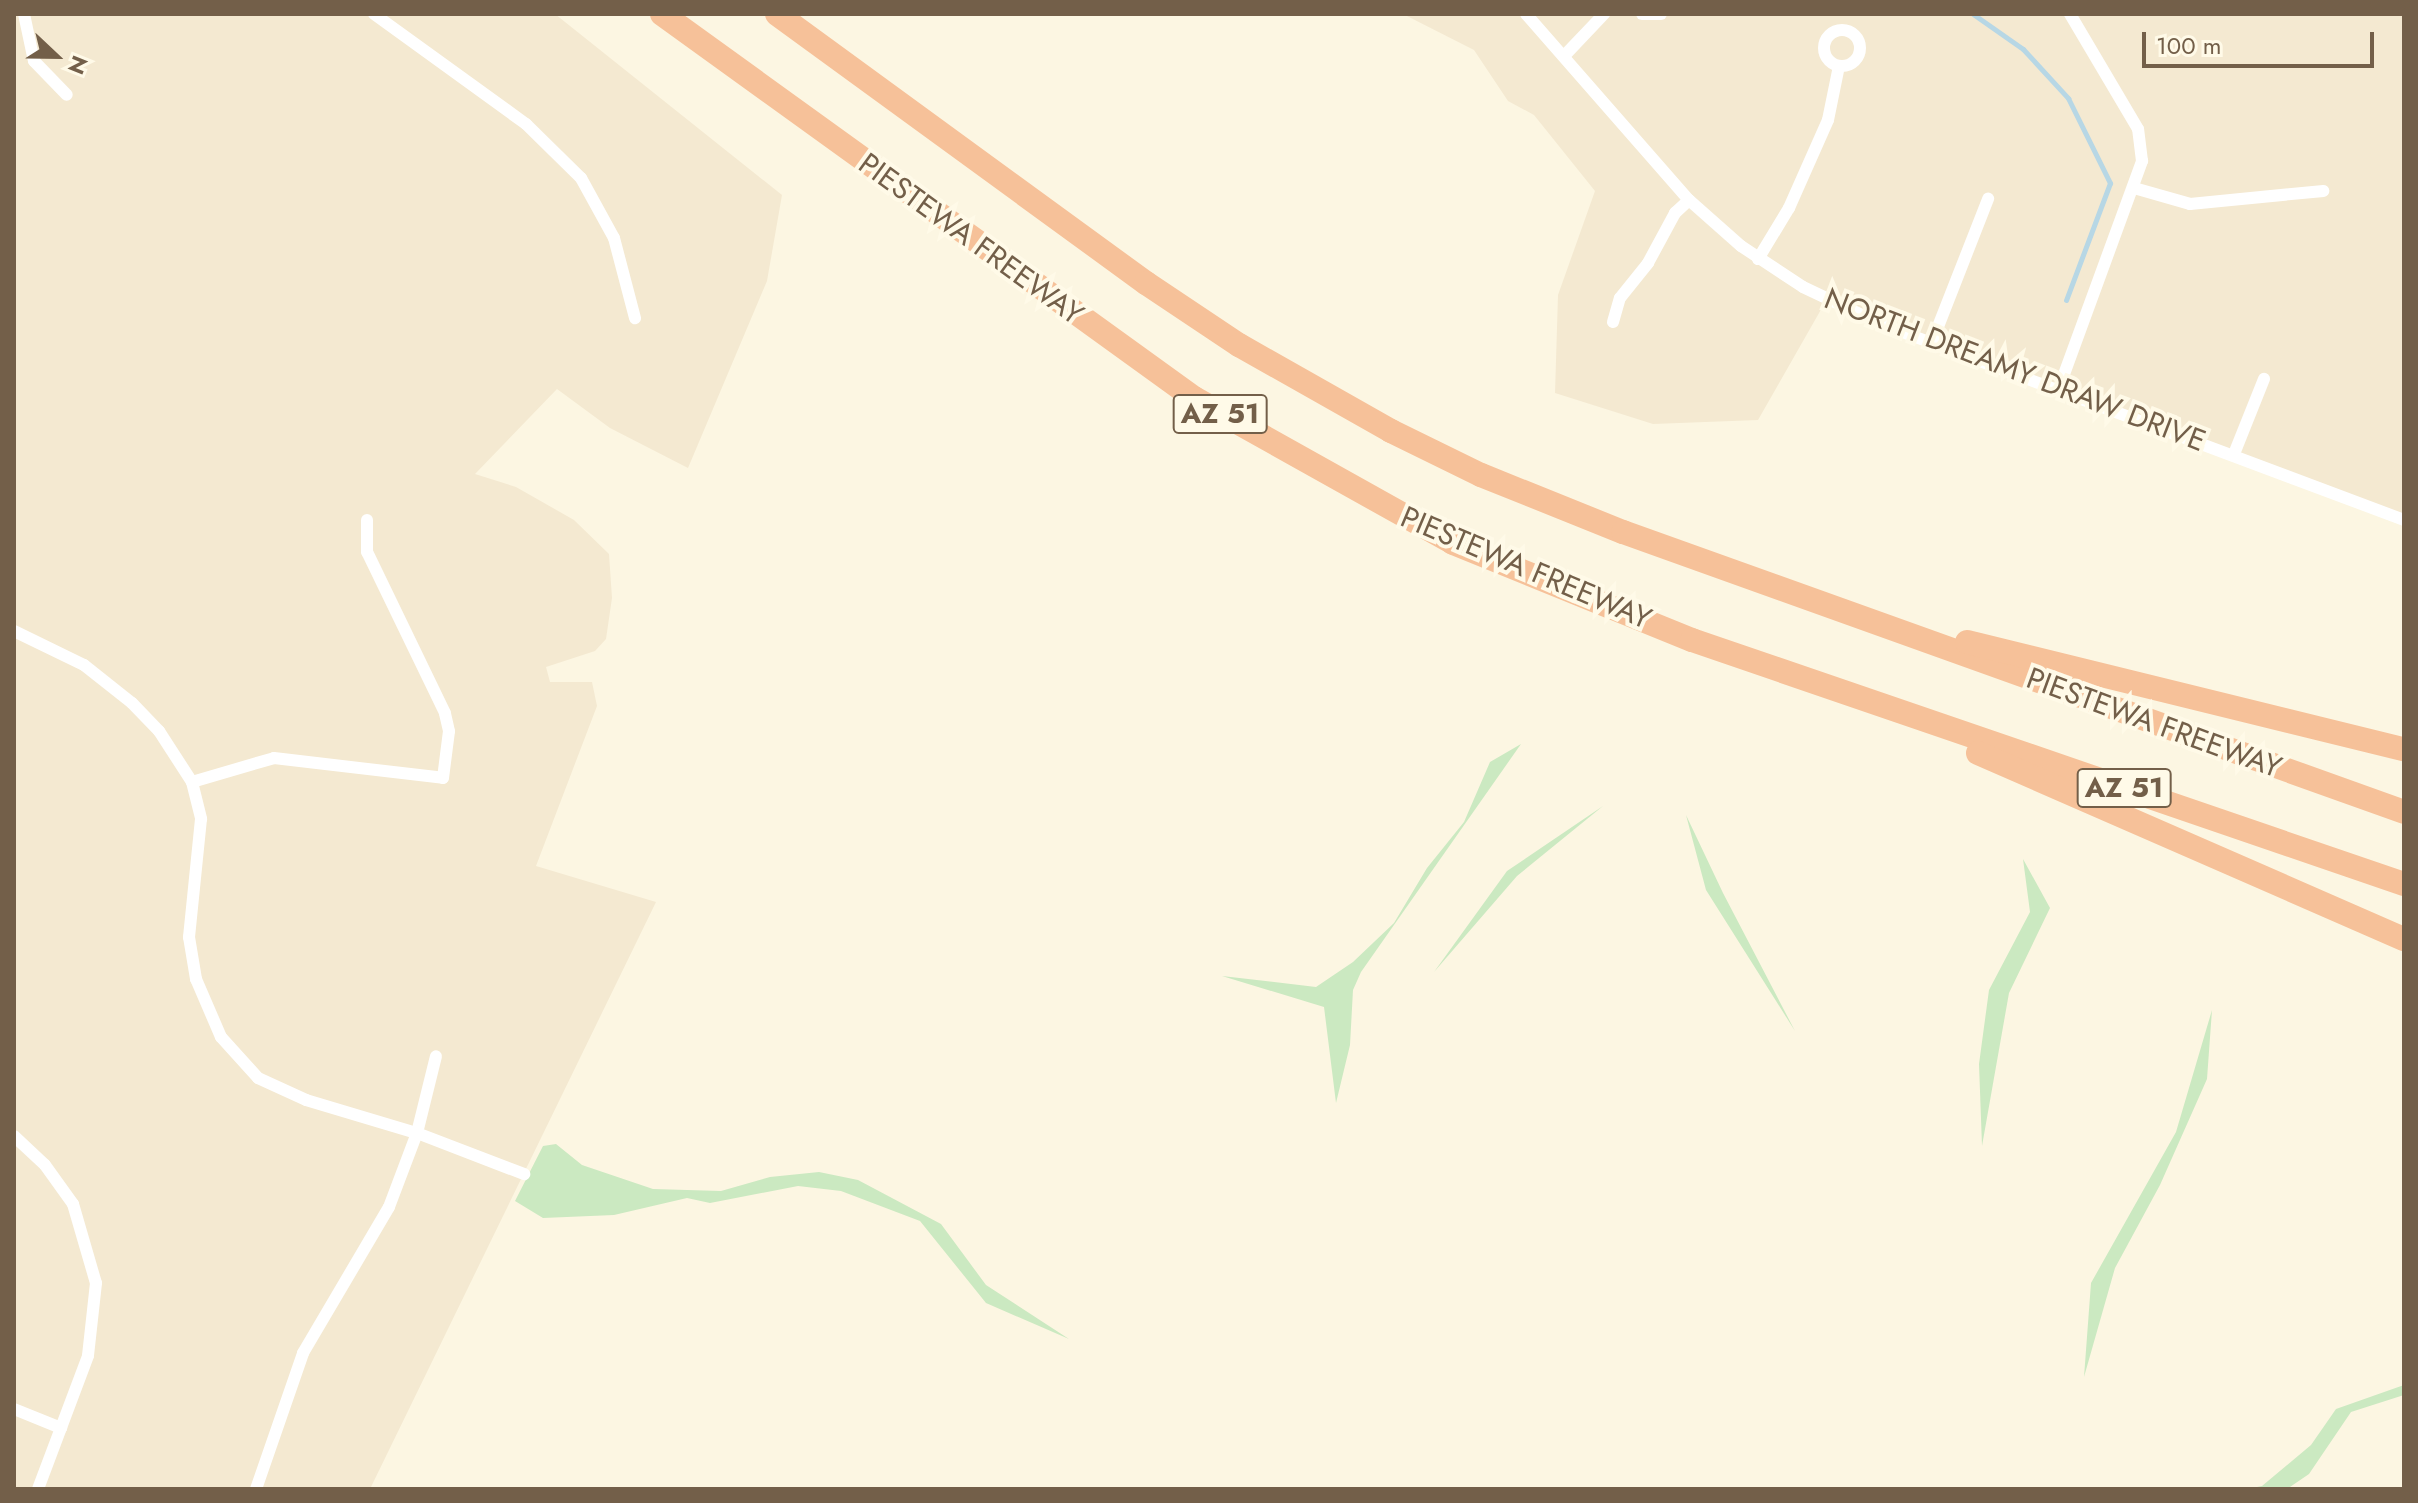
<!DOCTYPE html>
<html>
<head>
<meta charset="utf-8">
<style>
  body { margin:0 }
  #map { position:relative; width:2418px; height:1503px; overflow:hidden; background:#fcf6e2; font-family:Jost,sans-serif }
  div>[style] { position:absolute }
  .residential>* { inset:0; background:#f4e9d1 }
  .green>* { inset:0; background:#cbe9c1 }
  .stream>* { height:5px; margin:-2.5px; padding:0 2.5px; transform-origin:2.5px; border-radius:2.5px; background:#b7d7e5 }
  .minor>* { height:12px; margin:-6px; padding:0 6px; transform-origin:6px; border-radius:6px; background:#fff }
  .minor>.ring { margin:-6px; padding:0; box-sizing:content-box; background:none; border:12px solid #fff; border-radius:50% }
  .motorway>* { height:24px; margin:-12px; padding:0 12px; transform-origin:12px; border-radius:12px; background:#f6c199 }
  span { translate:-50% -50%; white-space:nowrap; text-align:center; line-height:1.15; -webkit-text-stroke:8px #fffae8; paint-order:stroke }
  .shield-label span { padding:2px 6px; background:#fffae8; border:2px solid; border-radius:6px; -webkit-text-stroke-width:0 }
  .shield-label { font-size:28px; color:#735f49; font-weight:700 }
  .street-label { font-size:30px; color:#735f49 }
  .frame { position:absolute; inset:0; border:16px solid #735f49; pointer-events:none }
  .north { position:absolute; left:16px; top:16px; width:80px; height:80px; -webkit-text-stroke:6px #fffae8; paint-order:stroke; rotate:112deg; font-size:22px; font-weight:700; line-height:32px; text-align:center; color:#735f49 }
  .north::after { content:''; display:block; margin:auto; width:28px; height:36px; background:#735f49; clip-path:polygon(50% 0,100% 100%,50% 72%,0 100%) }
  .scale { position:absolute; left:2142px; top:32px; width:232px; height:36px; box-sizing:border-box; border:4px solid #735f49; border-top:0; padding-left:10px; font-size:24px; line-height:28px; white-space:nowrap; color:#735f49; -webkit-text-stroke:6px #fffae8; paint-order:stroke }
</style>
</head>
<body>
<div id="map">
  <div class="residential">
    <i style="clip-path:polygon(14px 14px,555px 14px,782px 195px,767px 281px,688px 468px,610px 428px,557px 389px,475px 474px,516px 487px,574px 520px,609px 554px,612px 598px,606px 639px,595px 651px,546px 667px,550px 682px,592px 682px,597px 706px,536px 866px,656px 902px,370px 1489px,14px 1489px)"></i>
    <i style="clip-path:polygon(1403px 14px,2404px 14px,2404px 520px,1827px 299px,1758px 420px,1653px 424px,1555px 393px,1558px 295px,1595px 191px,1534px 115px,1508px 101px,1474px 50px)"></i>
  </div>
  <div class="green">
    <i style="clip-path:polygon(1521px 744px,1361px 972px,1353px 990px,1350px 1045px,1336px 1103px,1324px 1007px,1222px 976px,1316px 987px,1353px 962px,1394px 923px,1427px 868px,1464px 822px,1490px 762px)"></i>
    <i style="clip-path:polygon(1603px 806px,1517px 876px,1434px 972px,1507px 871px)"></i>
    <i style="clip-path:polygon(1686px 815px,1723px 893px,1795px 1031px,1706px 890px)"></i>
    <i style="clip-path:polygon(2023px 859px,2050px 908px,2009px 993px,1982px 1146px,1979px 1064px,1989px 990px,2030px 912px)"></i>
    <i style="clip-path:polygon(2212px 1010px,2207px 1079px,2160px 1185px,2115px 1268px,2084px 1377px,2091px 1283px,2176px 1132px)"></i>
    <i style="clip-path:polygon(556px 1144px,582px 1165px,653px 1189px,721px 1191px,770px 1177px,819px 1172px,858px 1180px,941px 1224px,986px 1285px,1069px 1339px,986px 1303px,920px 1221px,841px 1191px,798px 1186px,710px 1203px,687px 1198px,614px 1215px,543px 1218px,515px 1201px,543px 1146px)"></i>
    <i style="clip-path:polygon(2404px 1385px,2404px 1395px,2351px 1412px,2309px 1474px,2287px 1489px,2247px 1489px,2262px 1486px,2311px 1445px,2336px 1409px)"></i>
  </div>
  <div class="stream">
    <i style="left:1973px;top:14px;width:61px;rotate:35deg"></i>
    <i style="left:2023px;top:49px;width:67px;rotate:47.4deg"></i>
    <i style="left:2068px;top:98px;width:95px;rotate:63.7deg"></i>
    <i style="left:2110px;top:183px;width:125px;rotate:110.6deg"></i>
  </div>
  <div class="minor">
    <i style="left:24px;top:14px;width:48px;rotate:78deg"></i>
    <i style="left:34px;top:61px;width:47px;rotate:45.9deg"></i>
    <i style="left:374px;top:14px;width:188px;rotate:35.9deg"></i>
    <i style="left:526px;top:124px;width:77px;rotate:44.5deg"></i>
    <i style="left:581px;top:178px;width:68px;rotate:61.2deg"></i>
    <i style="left:614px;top:238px;width:83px;rotate:75.3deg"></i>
    <i style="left:1526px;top:14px;width:247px;rotate:48.8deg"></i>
    <i style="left:1689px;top:200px;width:69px;rotate:41.5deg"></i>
    <i style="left:1741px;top:246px;width:74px;rotate:33.5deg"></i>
    <i style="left:1803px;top:287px;width:86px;rotate:25.4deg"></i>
    <i style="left:1881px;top:324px;width:559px;rotate:20.54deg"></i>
    <i style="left:1642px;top:14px;width:19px"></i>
    <i class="ring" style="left:1824px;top:30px;width:24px;height:24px"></i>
    <i style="left:1565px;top:55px;width:57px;rotate:-46.4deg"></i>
    <i style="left:2134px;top:188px;width:58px;rotate:15.9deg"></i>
    <i style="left:2190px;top:204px;width:134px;rotate:-5.6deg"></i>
    <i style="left:1758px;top:259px;width:60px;rotate:-58.7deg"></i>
    <i style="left:1789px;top:208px;width:96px;rotate:-66.1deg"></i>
    <i style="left:1828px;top:120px;width:55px;rotate:-78.5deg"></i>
    <i style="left:1613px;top:322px;width:25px;rotate:-74deg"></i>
    <i style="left:1620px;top:298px;width:45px;rotate:-51.3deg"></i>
    <i style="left:1648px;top:263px;width:57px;rotate:-61.6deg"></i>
    <i style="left:1675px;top:213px;width:19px;rotate:-43deg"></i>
    <i style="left:1932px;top:342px;width:154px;rotate:-68.6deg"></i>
    <i style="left:2059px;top:388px;width:242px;rotate:-69.9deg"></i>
    <i style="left:2142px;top:161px;width:32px;rotate:-97deg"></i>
    <i style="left:2138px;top:129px;width:134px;rotate:-120.6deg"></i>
    <i style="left:2234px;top:454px;width:81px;rotate:-68.2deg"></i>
    <i style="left:14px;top:631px;width:78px;rotate:25.9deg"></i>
    <i style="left:84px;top:665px;width:61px;rotate:38.4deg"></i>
    <i style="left:132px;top:703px;width:39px;rotate:46deg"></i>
    <i style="left:159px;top:731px;width:61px;rotate:57.1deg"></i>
    <i style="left:192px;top:782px;width:38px;rotate:76deg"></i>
    <i style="left:201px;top:819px;width:119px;rotate:95.8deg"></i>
    <i style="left:189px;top:937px;width:43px;rotate:80.5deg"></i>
    <i style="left:196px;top:979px;width:63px;rotate:66.7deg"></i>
    <i style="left:221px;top:1037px;width:55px;rotate:47.9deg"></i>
    <i style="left:258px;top:1078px;width:53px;rotate:24.6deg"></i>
    <i style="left:306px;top:1100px;width:116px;rotate:16.6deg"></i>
    <i style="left:417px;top:1133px;width:115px;rotate:21deg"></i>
    <i style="left:192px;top:782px;width:85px;rotate:-16.3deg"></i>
    <i style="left:274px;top:758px;width:170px;rotate:6.7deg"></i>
    <i style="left:443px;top:778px;width:47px;rotate:-82.7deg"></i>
    <i style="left:449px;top:731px;width:18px;rotate:-103deg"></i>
    <i style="left:445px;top:713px;width:179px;rotate:-115.8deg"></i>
    <i style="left:367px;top:552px;width:32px;rotate:-90deg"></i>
    <i style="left:14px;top:1136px;width:42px;rotate:43.1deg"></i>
    <i style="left:45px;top:1165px;width:48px;rotate:54.3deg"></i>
    <i style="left:73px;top:1204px;width:82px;rotate:73.8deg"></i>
    <i style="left:96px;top:1283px;width:73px;rotate:96.3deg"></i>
    <i style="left:88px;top:1356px;width:142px;rotate:110.6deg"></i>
    <i style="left:14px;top:1409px;width:51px;rotate:22deg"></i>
    <i style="left:256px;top:1489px;width:144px;rotate:-70.9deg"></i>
    <i style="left:303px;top:1353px;width:169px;rotate:-59.5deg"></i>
    <i style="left:389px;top:1207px;width:79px;rotate:-69.3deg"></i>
    <i style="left:417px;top:1133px;width:79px;rotate:-76.1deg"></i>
  </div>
  <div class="motorway">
    <i style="left:662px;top:14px;width:656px;rotate:35.82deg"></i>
    <i style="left:1194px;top:398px;width:297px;rotate:29.2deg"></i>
    <i style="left:1453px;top:543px;width:258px;rotate:22.1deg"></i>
    <i style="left:1692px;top:640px;width:753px;rotate:18.92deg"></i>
    <i style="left:777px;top:14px;width:457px;rotate:36.1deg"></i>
    <i style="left:1146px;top:283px;width:112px;rotate:33.7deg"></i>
    <i style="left:1239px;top:345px;width:175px;rotate:29.5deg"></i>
    <i style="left:1391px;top:431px;width:100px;rotate:26.1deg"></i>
    <i style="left:1481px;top:475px;width:153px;rotate:21.9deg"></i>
    <i style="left:1623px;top:532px;width:830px;rotate:19.72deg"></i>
    <i style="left:1967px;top:642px;width:450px;rotate:13.8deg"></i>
    <i style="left:1978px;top:753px;width:465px;rotate:23.6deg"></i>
  </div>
  <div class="shield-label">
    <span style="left:1220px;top:414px">AZ 51</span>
    <span style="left:2124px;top:788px">AZ 51</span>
  </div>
  <div class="street-label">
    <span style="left:971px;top:239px;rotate:36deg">PIESTEWA FREEWAY</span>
    <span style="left:2015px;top:370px;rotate:21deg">NORTH DREAMY DRAW DRIVE</span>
    <span style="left:1526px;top:568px;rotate:23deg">PIESTEWA FREEWAY</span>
    <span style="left:2154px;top:723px;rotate:20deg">PIESTEWA FREEWAY</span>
  </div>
  <div class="frame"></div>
  <div class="north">N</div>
  <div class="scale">100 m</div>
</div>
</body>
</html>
